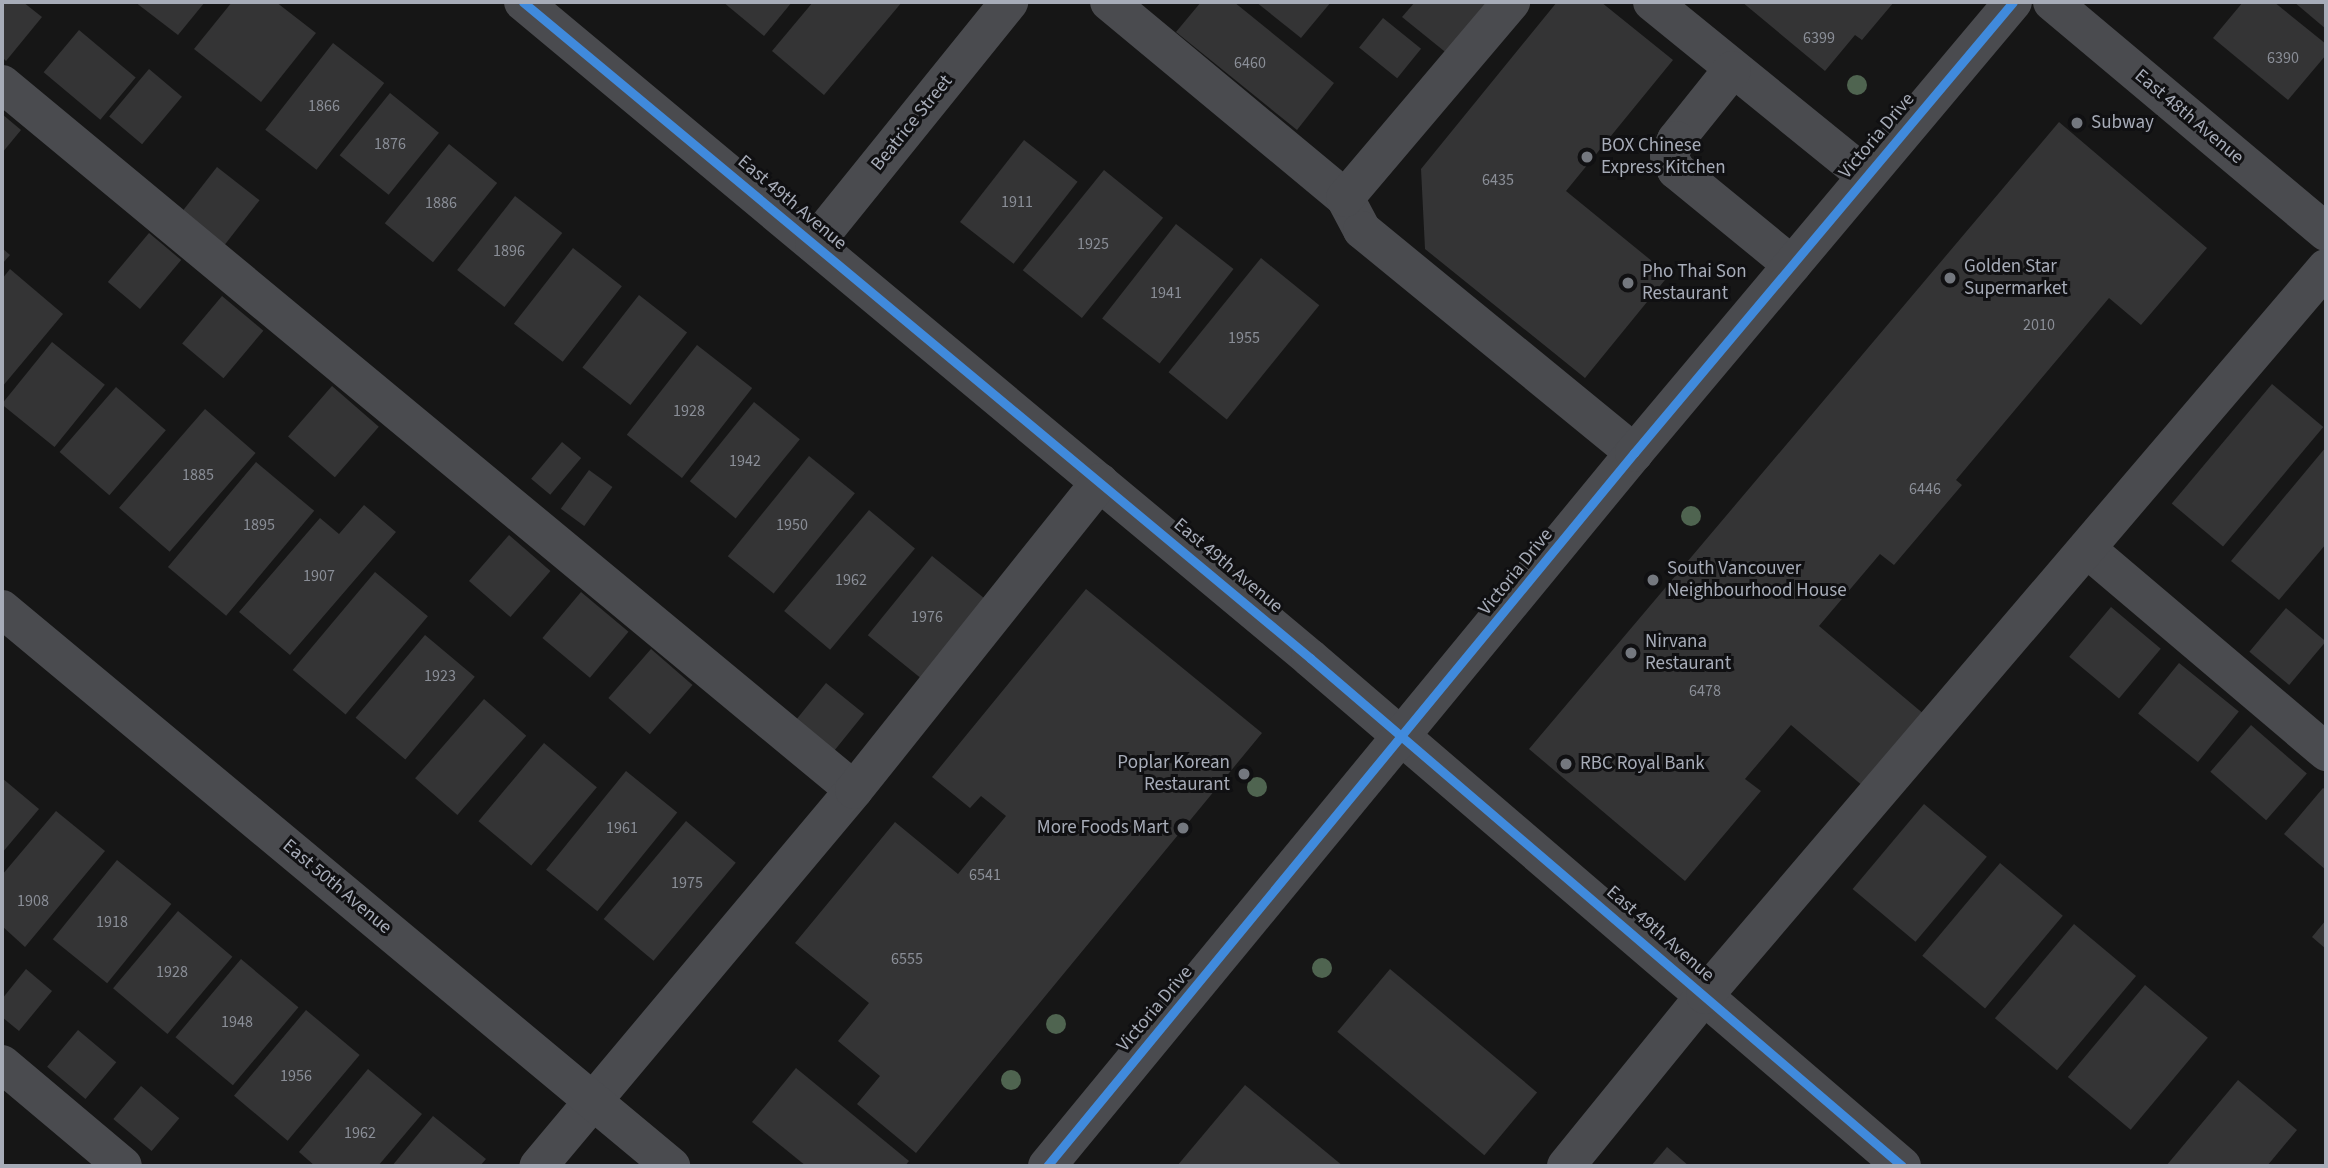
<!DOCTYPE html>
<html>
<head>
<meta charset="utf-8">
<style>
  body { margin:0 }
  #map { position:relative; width:2328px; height:1168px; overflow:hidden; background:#161616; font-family:"Source Sans 3",sans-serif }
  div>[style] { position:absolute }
  .building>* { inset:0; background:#343435; transform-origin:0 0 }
  .minor>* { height:38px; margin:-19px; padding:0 19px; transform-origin:19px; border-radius:19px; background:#4a4b4f }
  .cycleway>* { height:9px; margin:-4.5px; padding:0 4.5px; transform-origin:4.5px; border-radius:4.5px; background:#408adc }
  .trees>* { width:20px; height:20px; margin:-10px; border-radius:50%; background:#4f6450 }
  .dots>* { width:19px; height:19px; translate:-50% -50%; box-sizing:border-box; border:4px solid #101012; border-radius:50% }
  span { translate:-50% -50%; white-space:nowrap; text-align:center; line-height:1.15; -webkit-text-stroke:6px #101012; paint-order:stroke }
  .number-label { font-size:16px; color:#8a8e97 }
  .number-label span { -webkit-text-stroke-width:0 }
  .street-label { font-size:19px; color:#a7acb8 }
  .poi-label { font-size:19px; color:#a7acb8 }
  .left { translate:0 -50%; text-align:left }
  .right { translate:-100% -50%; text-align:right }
  .frame { position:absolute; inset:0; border:4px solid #a7acb8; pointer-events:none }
</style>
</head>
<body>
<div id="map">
  <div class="building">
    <i style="clip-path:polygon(2px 2px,23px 2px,42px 17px,6px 61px,2px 57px)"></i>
    <i style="clip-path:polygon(135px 2px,205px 2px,178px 35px)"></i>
    <i style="clip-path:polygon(232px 2px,276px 2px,316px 33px,261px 102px,194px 49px)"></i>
    <i style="clip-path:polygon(723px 2px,792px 2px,764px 36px)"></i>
    <i style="clip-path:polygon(813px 2px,902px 2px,824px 95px,772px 51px)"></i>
    <i style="clip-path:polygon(1201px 2px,1234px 2px,1334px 83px,1297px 130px,1176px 32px)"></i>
    <i style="clip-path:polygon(1256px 2px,1331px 2px,1301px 38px)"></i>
    <i style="clip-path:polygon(1415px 2px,1490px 2px,1449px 55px,1402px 17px)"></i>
    <i style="clip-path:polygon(1557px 2px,1601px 2px,1673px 60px,1566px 191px,1669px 275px,1585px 378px,1425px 249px,1421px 169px)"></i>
    <i style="clip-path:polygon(1742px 2px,1894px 2px,1862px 40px,1855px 35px,1825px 71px)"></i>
    <i style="clip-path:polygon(2243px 2px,2274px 2px,2326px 44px,2326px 55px,2288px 100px,2213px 38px)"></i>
    <i style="clip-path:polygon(2294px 2px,2326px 2px,2326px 29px)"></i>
    <i style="left:1383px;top:18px;width:49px;height:38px;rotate:39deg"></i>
    <i style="left:79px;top:30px;width:74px;height:55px;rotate:40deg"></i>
    <i style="left:333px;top:43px;width:65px;height:110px;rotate:38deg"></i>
    <i style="left:149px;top:69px;width:43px;height:62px;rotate:40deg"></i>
    <i style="left:390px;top:93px;width:63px;height:80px;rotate:39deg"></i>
    <i style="clip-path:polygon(2px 114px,21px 130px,2px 153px)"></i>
    <i style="clip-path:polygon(2059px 122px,2207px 248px,2141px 325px,2109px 298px,1956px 480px,1962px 485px,1894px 565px,1880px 554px,1819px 626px,1925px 715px,1864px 787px,1791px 725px,1745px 779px,1761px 791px,1685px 881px,1529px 749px)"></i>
    <i style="left:1024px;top:140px;width:68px;height:104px;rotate:38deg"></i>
    <i style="left:449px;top:144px;width:62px;height:102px;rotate:39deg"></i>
    <i style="left:217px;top:167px;width:54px;height:60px;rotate:38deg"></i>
    <i style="left:1104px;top:170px;width:76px;height:129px;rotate:39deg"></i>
    <i style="left:515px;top:196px;width:60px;height:94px;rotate:38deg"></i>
    <i style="left:1176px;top:224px;width:73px;height:120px;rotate:38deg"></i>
    <i style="left:149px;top:233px;width:42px;height:64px;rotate:40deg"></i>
    <i style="clip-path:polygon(2px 248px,10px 255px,2px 264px)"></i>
    <i style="left:573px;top:248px;width:62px;height:96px;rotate:38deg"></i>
    <i style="left:1261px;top:258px;width:75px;height:147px;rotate:39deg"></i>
    <i style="clip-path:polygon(10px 269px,63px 314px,2px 387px,2px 279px)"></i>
    <i style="left:639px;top:295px;width:61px;height:92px;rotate:38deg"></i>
    <i style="left:222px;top:296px;width:54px;height:62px;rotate:40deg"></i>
    <i style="left:52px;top:342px;width:68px;height:80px;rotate:39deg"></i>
    <i style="left:697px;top:345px;width:70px;height:114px;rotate:38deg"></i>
    <i style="left:2272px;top:384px;width:67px;height:156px;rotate:40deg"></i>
    <i style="left:332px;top:386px;width:62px;height:67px;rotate:41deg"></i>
    <i style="left:116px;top:387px;width:66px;height:86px;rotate:41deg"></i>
    <i style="left:754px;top:402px;width:59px;height:102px;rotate:39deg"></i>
    <i style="left:205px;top:409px;width:67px;height:131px;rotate:41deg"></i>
    <i style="left:562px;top:442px;width:25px;height:48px;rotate:40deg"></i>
    <i style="clip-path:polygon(2326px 447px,2326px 544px,2279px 600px,2231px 561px)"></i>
    <i style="left:809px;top:456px;width:59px;height:129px;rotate:39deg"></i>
    <i style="left:256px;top:462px;width:76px;height:137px;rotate:40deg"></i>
    <i style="left:589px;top:470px;width:29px;height:48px;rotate:36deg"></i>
    <i style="clip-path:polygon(364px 505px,396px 532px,290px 655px,239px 612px,320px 518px,339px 534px)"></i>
    <i style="left:869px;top:510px;width:60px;height:132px;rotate:40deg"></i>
    <i style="left:509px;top:535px;width:55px;height:61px;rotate:41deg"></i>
    <i style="left:932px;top:556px;width:68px;height:102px;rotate:39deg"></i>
    <i style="left:375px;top:572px;width:69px;height:128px;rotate:40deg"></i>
    <i style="clip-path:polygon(1086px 589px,1262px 733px,916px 1153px,857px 1104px,880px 1076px,838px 1041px,869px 1003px,795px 943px,895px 822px,958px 874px,1006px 816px,981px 796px,970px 808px,932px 777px)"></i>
    <i style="left:581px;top:592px;width:62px;height:60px;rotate:40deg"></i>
    <i style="left:2111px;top:607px;width:65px;height:65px;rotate:40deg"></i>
    <i style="left:2286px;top:608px;width:52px;height:57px;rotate:40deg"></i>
    <i style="left:425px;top:635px;width:65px;height:108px;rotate:40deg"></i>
    <i style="left:651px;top:649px;width:55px;height:65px;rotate:41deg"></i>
    <i style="left:2179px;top:663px;width:77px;height:65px;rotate:39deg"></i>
    <i style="left:826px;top:683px;width:49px;height:49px;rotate:39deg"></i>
    <i style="left:484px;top:699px;width:56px;height:105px;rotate:41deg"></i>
    <i style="left:2251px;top:725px;width:74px;height:62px;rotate:41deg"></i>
    <i style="left:544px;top:743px;width:69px;height:102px;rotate:40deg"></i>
    <i style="left:626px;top:771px;width:66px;height:127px;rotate:39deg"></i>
    <i style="clip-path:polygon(2px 778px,39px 809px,2px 853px)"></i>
    <i style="clip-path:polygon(2323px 788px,2326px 790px,2326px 870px,2284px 834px)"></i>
    <i style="left:1924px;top:804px;width:82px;height:111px;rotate:40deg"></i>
    <i style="clip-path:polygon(56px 811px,105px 851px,25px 947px,2px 926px,2px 875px)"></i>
    <i style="left:686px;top:821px;width:65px;height:128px;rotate:40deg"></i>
    <i style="left:117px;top:860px;width:70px;height:102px;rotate:39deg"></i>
    <i style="left:2000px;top:863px;width:82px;height:121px;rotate:40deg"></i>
    <i style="left:178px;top:911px;width:71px;height:101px;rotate:40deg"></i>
    <i style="clip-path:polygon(2326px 920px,2326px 949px,2312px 937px)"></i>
    <i style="left:2074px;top:924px;width:81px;height:123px;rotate:40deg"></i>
    <i style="left:241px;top:959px;width:75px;height:102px;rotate:40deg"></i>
    <i style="clip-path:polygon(26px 969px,52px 991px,19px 1031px,2px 1017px,2px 999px)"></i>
    <i style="left:1390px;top:969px;width:192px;height:82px;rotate:40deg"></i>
    <i style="left:2145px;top:985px;width:82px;height:120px;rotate:40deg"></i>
    <i style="left:306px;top:1010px;width:70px;height:112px;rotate:40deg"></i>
    <i style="left:78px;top:1030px;width:50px;height:48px;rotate:40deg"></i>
    <i style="clip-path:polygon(796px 1068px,909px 1161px,905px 1166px,806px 1166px,752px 1122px)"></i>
    <i style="clip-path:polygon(368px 1069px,422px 1114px,378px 1166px,315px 1166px,299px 1152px)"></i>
    <i style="clip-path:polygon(2238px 1080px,2297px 1130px,2267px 1166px,2166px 1166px)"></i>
    <i style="clip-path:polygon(1245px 1085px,1343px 1166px,1177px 1166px)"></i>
    <i style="left:141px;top:1086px;width:50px;height:43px;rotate:40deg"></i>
    <i style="clip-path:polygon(433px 1116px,486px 1159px,480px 1166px,392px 1166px)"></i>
    <i style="clip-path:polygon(1667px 1147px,1689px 1166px,1651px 1166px)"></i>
  </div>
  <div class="minor">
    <i style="left:523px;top:2px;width:1025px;rotate:39.81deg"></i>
    <i style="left:1310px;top:658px;width:780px;rotate:40.63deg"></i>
    <i style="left:1109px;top:2px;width:307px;rotate:39.7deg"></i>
    <i style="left:1345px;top:198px;width:36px;rotate:62deg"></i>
    <i style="left:1362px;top:230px;width:352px;rotate:39.3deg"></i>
    <i style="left:1652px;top:2px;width:276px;rotate:39.1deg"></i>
    <i style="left:2052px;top:2px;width:358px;rotate:40deg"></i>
    <i style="left:1732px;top:70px;width:90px;rotate:128.7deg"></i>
    <i style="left:1676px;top:140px;width:17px;rotate:114deg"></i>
    <i style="left:1669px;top:156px;width:16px;rotate:63deg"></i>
    <i style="left:1676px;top:170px;width:150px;rotate:39.3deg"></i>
    <i style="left:2px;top:84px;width:1106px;rotate:39.65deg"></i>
    <i style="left:854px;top:790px;width:491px;rotate:130deg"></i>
    <i style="left:1345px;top:198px;width:257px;rotate:-49.7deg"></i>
    <i style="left:814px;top:244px;width:311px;rotate:-51.1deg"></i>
    <i style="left:2087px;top:549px;width:314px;rotate:40.3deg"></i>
    <i style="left:2px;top:609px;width:871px;rotate:39.78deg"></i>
    <i style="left:854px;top:790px;width:394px;rotate:-51.4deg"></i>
    <i style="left:2px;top:1064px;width:158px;rotate:40.1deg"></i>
    <i style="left:1047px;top:1166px;width:924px;rotate:-50.54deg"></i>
    <i style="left:1634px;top:453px;width:589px;rotate:-49.96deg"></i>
    <i style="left:1566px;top:1166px;width:220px;rotate:-50.9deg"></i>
    <i style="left:1705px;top:995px;width:956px;rotate:-49.5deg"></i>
  </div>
  <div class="cycleway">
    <i style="left:523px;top:2px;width:1025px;rotate:39.81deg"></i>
    <i style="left:1310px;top:658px;width:780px;rotate:40.63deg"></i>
    <i style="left:1047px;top:1166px;width:924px;rotate:-50.54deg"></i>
    <i style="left:1634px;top:453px;width:589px;rotate:-49.96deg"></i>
  </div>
  <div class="trees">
    <i style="left:1857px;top:85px"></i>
    <i style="left:1691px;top:516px"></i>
    <i style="left:1257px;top:787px"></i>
    <i style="left:1322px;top:968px"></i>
    <i style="left:1056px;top:1024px"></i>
    <i style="left:1011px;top:1080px"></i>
  </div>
  <div class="dots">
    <i style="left:2077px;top:123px;background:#74787f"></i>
    <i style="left:1587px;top:157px;background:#74787f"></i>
    <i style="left:1950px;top:278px;background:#74787f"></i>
    <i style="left:1628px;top:283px;background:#74787f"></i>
    <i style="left:1653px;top:580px;background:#74787f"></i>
    <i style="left:1631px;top:653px;background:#74787f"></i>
    <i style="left:1566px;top:764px;background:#74787f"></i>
    <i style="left:1244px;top:774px;background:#74787f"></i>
    <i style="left:1183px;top:828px;background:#74787f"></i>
  </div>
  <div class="number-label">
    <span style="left:1819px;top:38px">6399</span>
    <span style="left:2283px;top:58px">6390</span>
    <span style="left:1250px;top:63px">6460</span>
    <span style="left:324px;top:106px">1866</span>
    <span style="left:390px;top:144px">1876</span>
    <span style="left:1498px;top:180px">6435</span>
    <span style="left:1017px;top:202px">1911</span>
    <span style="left:441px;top:203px">1886</span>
    <span style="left:1093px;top:244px">1925</span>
    <span style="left:509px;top:251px">1896</span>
    <span style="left:1166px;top:293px">1941</span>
    <span style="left:2039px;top:325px">2010</span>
    <span style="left:1244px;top:338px">1955</span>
    <span style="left:689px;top:411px">1928</span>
    <span style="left:745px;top:461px">1942</span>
    <span style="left:198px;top:475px">1885</span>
    <span style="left:1925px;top:489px">6446</span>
    <span style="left:259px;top:525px">1895</span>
    <span style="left:792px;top:525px">1950</span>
    <span style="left:319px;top:576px">1907</span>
    <span style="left:851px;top:580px">1962</span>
    <span style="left:927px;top:617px">1976</span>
    <span style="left:440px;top:676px">1923</span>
    <span style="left:1705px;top:691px">6478</span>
    <span style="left:622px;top:828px">1961</span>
    <span style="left:985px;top:875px">6541</span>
    <span style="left:687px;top:883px">1975</span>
    <span style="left:33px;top:901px">1908</span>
    <span style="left:112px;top:922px">1918</span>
    <span style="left:907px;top:959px">6555</span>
    <span style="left:172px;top:972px">1928</span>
    <span style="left:237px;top:1022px">1948</span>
    <span style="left:296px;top:1076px">1956</span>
    <span style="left:360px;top:1133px">1962</span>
  </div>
  <div class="street-label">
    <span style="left:2189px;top:117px;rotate:40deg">East 48th Avenue</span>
    <span style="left:912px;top:123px;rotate:-51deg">Beatrice Street</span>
    <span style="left:1877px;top:136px;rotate:-50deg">Victoria Drive</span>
    <span style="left:792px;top:203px;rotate:40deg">East 49th Avenue</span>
    <span style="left:1228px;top:566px;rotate:40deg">East 49th Avenue</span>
    <span style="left:1516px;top:572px;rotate:-51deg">Victoria Drive</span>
    <span style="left:337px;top:887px;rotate:40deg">East 50th Avenue</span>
    <span style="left:1660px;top:934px;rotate:41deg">East 49th Avenue</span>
    <span style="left:1155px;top:1009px;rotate:-50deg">Victoria Drive</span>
  </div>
  <div class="poi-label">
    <span class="left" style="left:2091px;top:123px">Subway</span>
    <span class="left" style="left:1601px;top:157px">BOX Chinese<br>Express Kitchen</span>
    <span class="left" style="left:1964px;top:278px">Golden Star<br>Supermarket</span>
    <span class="left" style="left:1642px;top:283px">Pho Thai Son<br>Restaurant</span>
    <span class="left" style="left:1667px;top:580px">South Vancouver<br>Neighbourhood House</span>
    <span class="left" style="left:1645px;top:653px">Nirvana<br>Restaurant</span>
    <span class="right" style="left:1230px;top:774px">Poplar Korean<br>Restaurant</span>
    <span class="left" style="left:1580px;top:764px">RBC Royal Bank</span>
    <span class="right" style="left:1169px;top:828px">More Foods Mart</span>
  </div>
  <div class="frame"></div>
</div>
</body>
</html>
